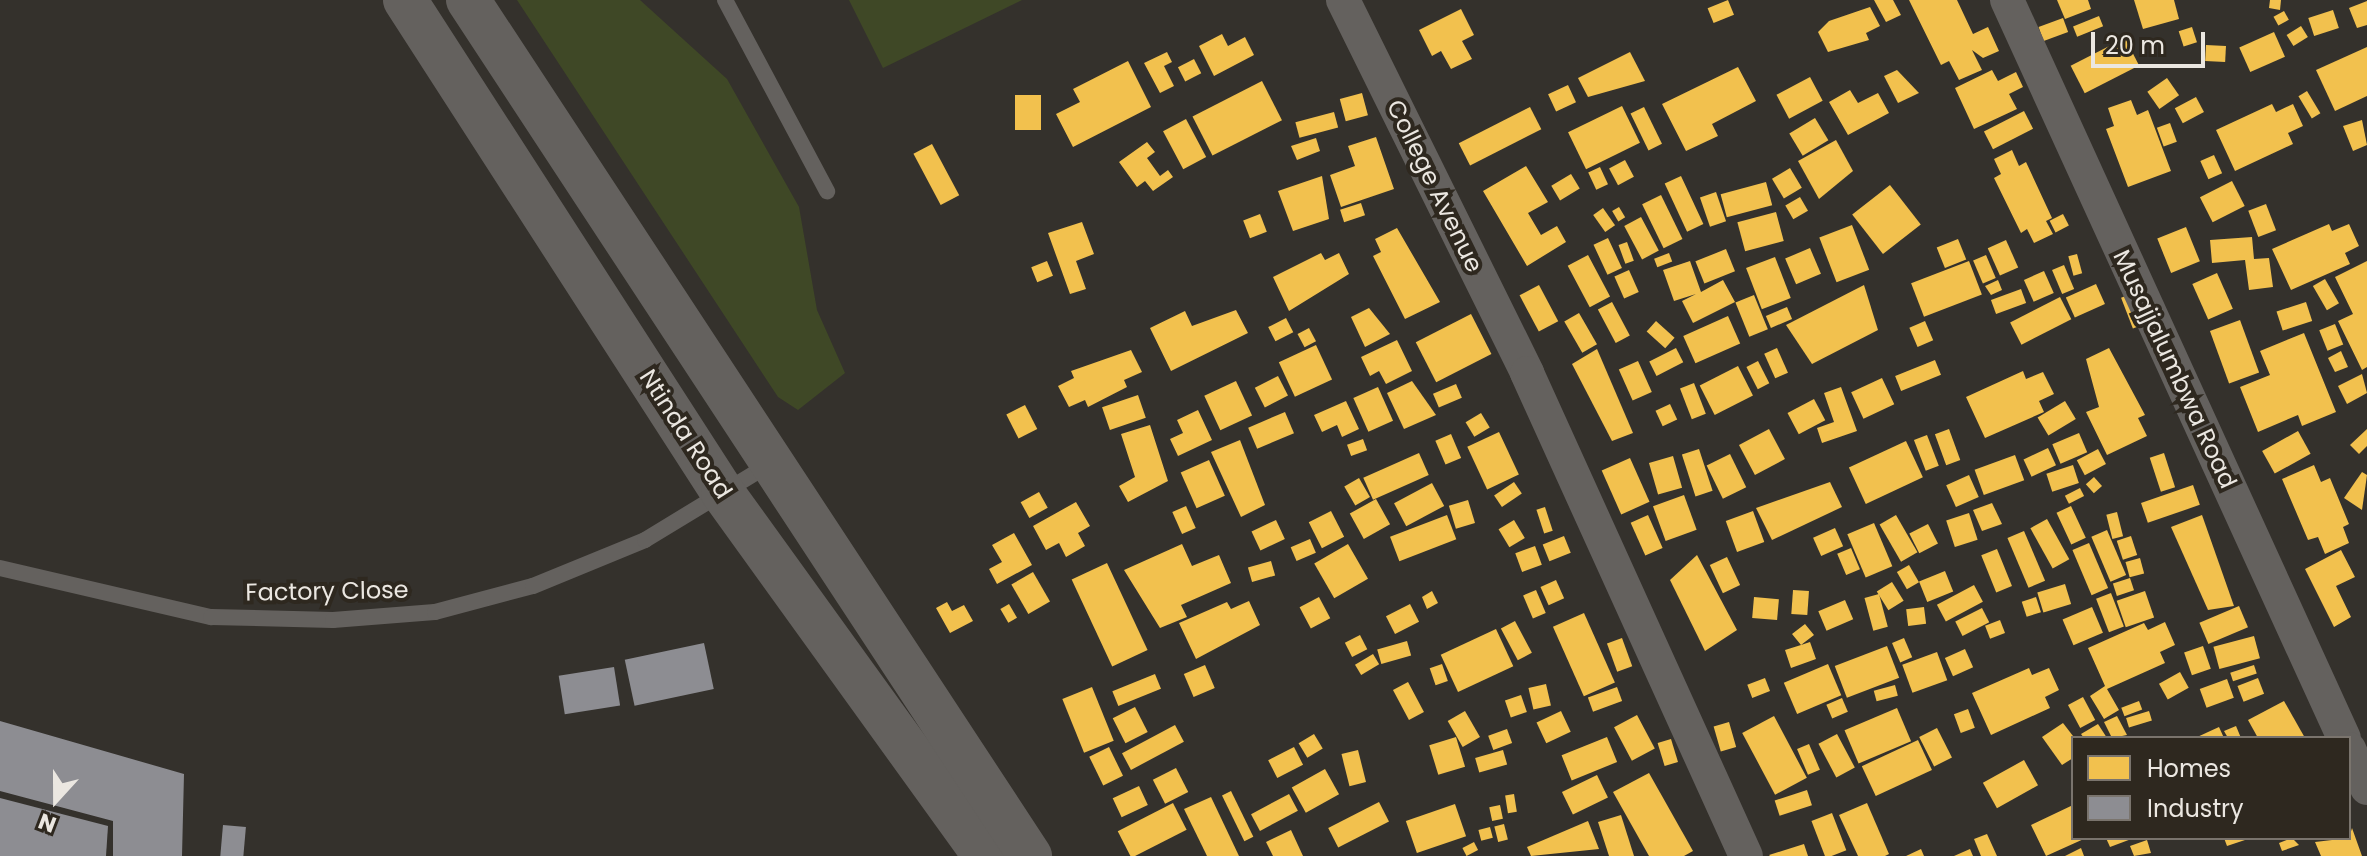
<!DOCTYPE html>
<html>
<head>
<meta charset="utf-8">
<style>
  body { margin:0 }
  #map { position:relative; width:2367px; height:856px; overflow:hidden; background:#34312c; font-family:Poppins,sans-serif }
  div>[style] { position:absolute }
  .green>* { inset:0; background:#3f4826 }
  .homes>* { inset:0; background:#f2c14e; transform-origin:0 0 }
  .industry>* { inset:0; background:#8d8d92; transform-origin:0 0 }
  .lane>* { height:16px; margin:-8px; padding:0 8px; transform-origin:8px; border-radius:8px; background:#64615e }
  .street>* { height:34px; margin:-17px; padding:0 17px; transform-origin:17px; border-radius:17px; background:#64615e }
  .secondary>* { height:44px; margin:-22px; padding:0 22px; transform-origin:22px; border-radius:22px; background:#64615e }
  span { translate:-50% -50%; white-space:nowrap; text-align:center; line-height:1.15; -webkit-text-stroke:8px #2e281f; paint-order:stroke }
  .street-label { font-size:24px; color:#ebe7e1 }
  .legend { position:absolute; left:2071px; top:736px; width:280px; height:104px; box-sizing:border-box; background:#2e281f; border:2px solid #7a746d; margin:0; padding:10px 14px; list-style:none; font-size:24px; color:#ebe7e1 }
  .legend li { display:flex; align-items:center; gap:16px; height:40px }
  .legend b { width:40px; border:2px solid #7a746d }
  .north { position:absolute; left:16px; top:760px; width:80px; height:80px; -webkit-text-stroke:6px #2e281f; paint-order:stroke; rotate:201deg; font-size:22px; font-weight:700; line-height:32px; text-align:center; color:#ebe7e1 }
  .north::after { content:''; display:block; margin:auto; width:28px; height:36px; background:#ebe7e1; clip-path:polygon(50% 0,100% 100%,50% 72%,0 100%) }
  .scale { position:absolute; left:2091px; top:32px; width:114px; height:36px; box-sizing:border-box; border:4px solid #ebe7e1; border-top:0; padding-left:10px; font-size:24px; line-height:28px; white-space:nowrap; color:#ebe7e1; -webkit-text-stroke:6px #2e281f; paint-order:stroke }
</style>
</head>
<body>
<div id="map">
  <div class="green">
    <i style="clip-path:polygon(517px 0,640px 0,727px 79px,799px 207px,817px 310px,845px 373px,798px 410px,778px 397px)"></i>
    <i style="clip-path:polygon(849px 0,1022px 0,883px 68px)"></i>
  </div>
  <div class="homes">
    <i style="left:1728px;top:0;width:16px;height:22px;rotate:68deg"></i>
    <i style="clip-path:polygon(1874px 0,1893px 0,1901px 15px,1886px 22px)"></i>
    <i style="clip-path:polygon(1909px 0,1957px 0,1973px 34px,1988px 27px,1999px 51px,1983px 58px,1972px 50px,1982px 70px,1959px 80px,1949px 61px,1941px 65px)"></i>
    <i style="clip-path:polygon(2057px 0,2088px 0,2091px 9px,2065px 19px)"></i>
    <i style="clip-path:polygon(2134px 0,2174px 0,2179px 19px,2143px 29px)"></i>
    <i style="clip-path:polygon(2270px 0,2281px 0,2280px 10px,2269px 8px)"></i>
    <i style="clip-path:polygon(2367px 1px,2367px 25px,2357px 28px,2349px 8px)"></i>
    <i style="clip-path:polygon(1870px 7px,1880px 26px,1866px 33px,1869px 40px,1828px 52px,1818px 32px,1829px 21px)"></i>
    <i style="clip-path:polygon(1461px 9px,1474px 35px,1462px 41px,1472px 59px,1451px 69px,1441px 51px,1432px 56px,1419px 30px)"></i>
    <i style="left:2333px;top:10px;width:19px;height:26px;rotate:72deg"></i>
    <i style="left:2284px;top:11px;width:10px;height:12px;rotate:61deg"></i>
    <i style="left:2099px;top:16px;width:11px;height:28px;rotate:68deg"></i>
    <i style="left:2063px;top:18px;width:15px;height:26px;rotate:70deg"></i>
    <i style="left:2301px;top:26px;width:13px;height:17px;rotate:58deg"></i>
    <i style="left:2192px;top:27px;width:16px;height:14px;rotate:72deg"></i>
    <i style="left:2274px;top:32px;width:27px;height:38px;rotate:66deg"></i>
    <i style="clip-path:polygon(1222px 34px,1228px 46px,1245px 37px,1254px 55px,1214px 76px,1199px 46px)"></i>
    <i style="left:2125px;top:38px;width:31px;height:61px;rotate:63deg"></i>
    <i style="left:2206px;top:45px;width:20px;height:16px;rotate:3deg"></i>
    <i style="clip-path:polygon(2367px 47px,2367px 96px,2335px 111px,2316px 70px)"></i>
    <i style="clip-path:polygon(1167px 52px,1172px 62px,1164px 66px,1174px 86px,1160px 93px,1144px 63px)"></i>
    <i style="clip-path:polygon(1630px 52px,1645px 81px,1588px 97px,1578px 78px)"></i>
    <i style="left:1194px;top:59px;width:16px;height:18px;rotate:63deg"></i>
    <i style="clip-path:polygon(1128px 61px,1151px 107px,1073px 147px,1056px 114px,1080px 102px,1073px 89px)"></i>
    <i style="clip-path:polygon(1738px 67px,1756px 101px,1712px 124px,1718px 136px,1686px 151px,1662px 104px)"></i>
    <i style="clip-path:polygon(1897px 70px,1919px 93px,1898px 103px,1884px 76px)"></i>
    <i style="clip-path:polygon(1992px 70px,1998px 81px,2016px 72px,2023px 87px,2009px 94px,2017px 109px,1974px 129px,1955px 88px)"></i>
    <i style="left:1810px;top:77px;width:27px;height:38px;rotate:62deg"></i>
    <i style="left:2167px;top:78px;width:21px;height:24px;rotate:55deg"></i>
    <i style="left:1262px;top:81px;width:44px;height:78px;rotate:63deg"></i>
    <i style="left:1568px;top:85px;width:19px;height:22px;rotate:65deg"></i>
    <i style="clip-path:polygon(1850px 90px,1858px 103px,1878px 93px,1889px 113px,1848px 135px,1829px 102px)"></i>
    <i style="left:2307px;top:91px;width:26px;height:10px;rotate:59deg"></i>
    <i style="left:1362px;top:93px;width:23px;height:23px;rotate:75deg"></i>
    <i style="left:1015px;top:95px;width:26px;height:35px"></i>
    <i style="left:2196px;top:97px;width:17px;height:24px;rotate:62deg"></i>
    <i style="clip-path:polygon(2131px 100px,2137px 115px,2148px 110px,2171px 171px,2128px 187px,2106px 129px,2114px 126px,2108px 108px)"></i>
    <i style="clip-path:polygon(2272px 104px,2276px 112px,2293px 104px,2303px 126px,2288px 133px,2293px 144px,2235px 171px,2216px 130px)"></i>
    <i style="left:1622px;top:106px;width:41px;height:60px;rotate:64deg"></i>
    <i style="left:1530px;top:107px;width:25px;height:80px;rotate:63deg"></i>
    <i style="left:1644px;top:107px;width:41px;height:15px;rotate:64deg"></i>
    <i style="left:2024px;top:111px;width:20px;height:45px;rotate:63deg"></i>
    <i style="left:1334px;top:112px;width:16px;height:40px;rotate:75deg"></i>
    <i style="left:1815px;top:118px;width:26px;height:30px;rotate:59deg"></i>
    <i style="left:1186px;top:119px;width:43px;height:26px;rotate:62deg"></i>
    <i style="clip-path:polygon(2362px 120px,2367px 145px,2353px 151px,2343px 126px)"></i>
    <i style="left:2170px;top:123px;width:20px;height:14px;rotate:70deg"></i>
    <i style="clip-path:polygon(1376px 137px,1394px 189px,1341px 207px,1330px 175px,1355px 166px,1348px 146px)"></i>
    <i style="clip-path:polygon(1316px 138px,1320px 151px,1297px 160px,1291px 146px)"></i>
    <i style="clip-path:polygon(1836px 140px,1853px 171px,1819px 199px,1798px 161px)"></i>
    <i style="clip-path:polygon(1147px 142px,1155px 152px,1147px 158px,1160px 176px,1168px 170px,1173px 177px,1153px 191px,1145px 181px,1137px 187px,1119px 162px)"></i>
    <i style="left:932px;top:144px;width:58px;height:21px;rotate:62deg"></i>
    <i style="clip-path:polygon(2012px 150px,2019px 166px,2026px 162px,2052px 218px,2046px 221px,2053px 234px,2034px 243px,2027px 229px,2021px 233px,1994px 178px,2001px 174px,1994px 159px)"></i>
    <i style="left:2214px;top:155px;width:20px;height:15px;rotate:66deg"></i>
    <i style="left:1625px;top:160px;width:19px;height:18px;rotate:62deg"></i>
    <i style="clip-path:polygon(1526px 166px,1548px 202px,1528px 213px,1541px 235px,1557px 226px,1566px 242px,1527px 266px,1483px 191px)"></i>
    <i style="left:1600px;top:167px;width:19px;height:13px;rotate:65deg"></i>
    <i style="left:1790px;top:168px;width:23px;height:21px;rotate:59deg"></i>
    <i style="left:1571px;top:174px;width:17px;height:23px;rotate:59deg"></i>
    <i style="clip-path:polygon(1322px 176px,1329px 219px,1293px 231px,1278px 191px)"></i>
    <i style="left:1681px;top:176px;width:53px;height:18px;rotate:65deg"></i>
    <i style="left:2232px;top:181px;width:28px;height:36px;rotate:63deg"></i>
    <i style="left:1766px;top:182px;width:24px;height:47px;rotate:75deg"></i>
    <i style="left:1890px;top:185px;width:50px;height:48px;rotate:52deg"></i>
    <i style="left:1716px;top:192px;width:31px;height:17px;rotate:71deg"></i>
    <i style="left:1661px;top:195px;width:49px;height:21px;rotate:64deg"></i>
    <i style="left:1800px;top:197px;width:16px;height:17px;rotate:60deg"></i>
    <i style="left:1361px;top:203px;width:13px;height:22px;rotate:72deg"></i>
    <i style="left:2266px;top:204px;width:28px;height:19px;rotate:69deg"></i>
    <i style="left:1619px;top:207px;width:12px;height:8px;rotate:59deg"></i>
    <i style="left:1603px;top:208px;width:21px;height:12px;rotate:55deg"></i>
    <i style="left:1776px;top:212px;width:30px;height:40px;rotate:75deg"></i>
    <i style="left:1260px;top:214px;width:19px;height:18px;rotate:69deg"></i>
    <i style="left:2063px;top:214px;width:13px;height:15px;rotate:63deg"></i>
    <i style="left:1641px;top:217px;width:38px;height:19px;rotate:62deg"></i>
    <i style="clip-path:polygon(1082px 222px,1094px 254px,1076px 261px,1086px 289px,1070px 294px,1048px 233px)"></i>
    <i style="clip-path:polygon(2329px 224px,2332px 231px,2349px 224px,2359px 246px,2345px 253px,2350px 264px,2291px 290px,2272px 249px)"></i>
    <i style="left:1852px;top:225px;width:48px;height:35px;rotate:69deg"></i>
    <i style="left:2186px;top:227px;width:37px;height:31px;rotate:68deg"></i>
    <i style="clip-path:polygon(1397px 228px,1440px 302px,1405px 319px,1373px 256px,1381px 252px,1375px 239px)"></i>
    <i style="clip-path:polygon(2252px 237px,2254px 259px,2269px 258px,2273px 287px,2249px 290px,2245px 260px,2212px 263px,2210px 240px)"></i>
    <i style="left:1608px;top:238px;width:33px;height:16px;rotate:65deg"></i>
    <i style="left:1958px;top:239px;width:22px;height:23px;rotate:68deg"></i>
    <i style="left:2006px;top:240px;width:30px;height:20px;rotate:66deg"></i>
    <i style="left:1627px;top:242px;width:20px;height:9px;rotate:70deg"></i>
    <i style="left:1810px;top:248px;width:28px;height:27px;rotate:67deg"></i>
    <i style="left:1726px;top:249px;width:24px;height:33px;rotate:68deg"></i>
    <i style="clip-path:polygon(1321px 253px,1325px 260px,1339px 253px,1349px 274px,1289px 311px,1273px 277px)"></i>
    <i style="left:1669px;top:253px;width:9px;height:16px;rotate:69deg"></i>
    <i style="left:2077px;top:254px;width:20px;height:9px;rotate:75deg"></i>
    <i style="left:1588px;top:255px;width:47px;height:23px;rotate:62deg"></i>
    <i style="left:1986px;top:255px;width:25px;height:14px;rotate:67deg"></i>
    <i style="left:1775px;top:257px;width:44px;height:31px;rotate:69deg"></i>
    <i style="left:1047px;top:261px;width:16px;height:17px;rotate:68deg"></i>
    <i style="clip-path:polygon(1690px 261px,1701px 292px,1723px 280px,1735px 302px,1693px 323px,1682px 301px,1696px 294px,1674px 301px,1663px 270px)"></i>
    <i style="left:1969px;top:261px;width:36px;height:62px;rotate:69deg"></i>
    <i style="clip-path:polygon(2367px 261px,2367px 367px,2362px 370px,2338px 321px,2353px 314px,2335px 277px)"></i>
    <i style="left:2064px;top:265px;width:26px;height:13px;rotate:67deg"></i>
    <i style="left:1629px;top:270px;width:24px;height:16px;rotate:66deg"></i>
    <i style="left:2044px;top:271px;width:24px;height:22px;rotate:66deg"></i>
    <i style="left:2217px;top:273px;width:39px;height:27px;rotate:66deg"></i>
    <i style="left:2325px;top:279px;width:28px;height:14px;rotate:60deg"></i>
    <i style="clip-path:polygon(1998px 280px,2002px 290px,1991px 295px,1985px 286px)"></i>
    <i style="left:2096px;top:284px;width:22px;height:33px;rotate:66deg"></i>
    <i style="left:1539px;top:285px;width:41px;height:22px;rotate:62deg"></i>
    <i style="clip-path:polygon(1864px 285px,1878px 330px,1812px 364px,1786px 325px)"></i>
    <i style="left:2021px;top:289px;width:15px;height:32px;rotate:70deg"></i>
    <i style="left:2136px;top:292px;width:33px;height:16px;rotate:69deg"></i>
    <i style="left:1754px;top:295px;width:37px;height:20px;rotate:68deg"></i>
    <i style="left:2060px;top:297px;width:25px;height:56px;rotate:63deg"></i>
    <i style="left:1612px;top:302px;width:38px;height:16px;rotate:62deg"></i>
    <i style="left:2306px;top:302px;width:20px;height:31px;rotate:72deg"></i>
    <i style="left:1787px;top:307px;width:13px;height:23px;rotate:67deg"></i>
    <i style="clip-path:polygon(1369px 308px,1390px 334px,1365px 347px,1351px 317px)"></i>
    <i style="clip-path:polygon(1236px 310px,1248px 333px,1171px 371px,1150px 328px,1185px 311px,1192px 326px)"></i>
    <i style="left:1579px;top:313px;width:36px;height:17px;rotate:60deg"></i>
    <i style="left:1471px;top:314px;width:45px;height:62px;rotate:63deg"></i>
    <i style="left:1728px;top:316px;width:30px;height:49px;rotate:66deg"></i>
    <i style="left:1286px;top:318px;width:16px;height:20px;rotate:63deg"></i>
    <i style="left:2240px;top:320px;width:56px;height:32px;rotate:70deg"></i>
    <i style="left:1656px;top:321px;width:25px;height:14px;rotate:42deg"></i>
    <i style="left:1925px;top:321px;width:21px;height:17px;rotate:67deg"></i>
    <i style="left:2335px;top:324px;width:22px;height:17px;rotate:68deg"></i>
    <i style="left:1309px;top:328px;width:15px;height:13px;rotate:62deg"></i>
    <i style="clip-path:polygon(2304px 333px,2336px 412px,2302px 426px,2298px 415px,2258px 432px,2240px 387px,2270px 375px,2260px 351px)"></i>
    <i style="clip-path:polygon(1397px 340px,1412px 371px,1386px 384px,1379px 371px,1370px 376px,1361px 357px)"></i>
    <i style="left:1316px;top:345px;width:38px;height:41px;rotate:65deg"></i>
    <i style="left:1676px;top:348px;width:16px;height:30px;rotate:63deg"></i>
    <i style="left:1777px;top:348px;width:27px;height:14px;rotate:66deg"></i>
    <i style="clip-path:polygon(2109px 348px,2145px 415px,2138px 418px,2147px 436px,2107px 455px,2086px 412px,2099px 407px,2086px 359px)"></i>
    <i style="clip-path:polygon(1597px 349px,1633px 433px,1612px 441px,1572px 364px)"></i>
    <i style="clip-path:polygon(1131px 350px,1142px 372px,1124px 380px,1127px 387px,1088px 407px,1085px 400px,1069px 407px,1058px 386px,1074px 378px,1071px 371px)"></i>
    <i style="clip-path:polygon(2341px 351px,2348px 367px,2335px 372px,2328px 358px)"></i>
    <i style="left:1935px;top:360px;width:16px;height:43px;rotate:68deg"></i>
    <i style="left:1638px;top:361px;width:34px;height:21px;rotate:66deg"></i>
    <i style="left:1758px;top:361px;width:25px;height:13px;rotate:63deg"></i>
    <i style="left:1738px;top:366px;width:33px;height:43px;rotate:63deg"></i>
    <i style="clip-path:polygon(2023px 371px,2026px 379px,2043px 372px,2054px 394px,2039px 401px,2044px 412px,1985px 438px,1966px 397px)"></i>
    <i style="clip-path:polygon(2362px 374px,2367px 393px,2347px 404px,2338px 386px)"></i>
    <i style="left:1278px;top:376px;width:22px;height:26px;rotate:63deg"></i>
    <i style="left:1882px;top:378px;width:29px;height:34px;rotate:65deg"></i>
    <i style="left:1236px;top:381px;width:38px;height:35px;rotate:65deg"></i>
    <i style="clip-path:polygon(1412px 381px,1436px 415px,1404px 429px,1387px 393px)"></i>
    <i style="left:1694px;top:383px;width:33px;height:15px;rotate:69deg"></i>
    <i style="left:1456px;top:384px;width:15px;height:25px;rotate:67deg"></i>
    <i style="left:1378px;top:387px;width:37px;height:27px;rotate:66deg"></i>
    <i style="clip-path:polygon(1841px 387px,1857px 431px,1822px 443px,1817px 428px,1834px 422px,1824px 393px)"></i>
    <i style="left:1138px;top:395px;width:24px;height:38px;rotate:71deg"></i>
    <i style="left:1814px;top:399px;width:24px;height:30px;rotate:62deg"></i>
    <i style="clip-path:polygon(1346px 401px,1359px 429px,1342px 437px,1337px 425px,1322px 432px,1314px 415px)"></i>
    <i style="left:2065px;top:401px;width:21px;height:32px;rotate:59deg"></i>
    <i style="left:1670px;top:404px;width:17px;height:16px;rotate:65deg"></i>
    <i style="left:1025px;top:405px;width:27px;height:21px;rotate:63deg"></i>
    <i style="clip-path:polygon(1198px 410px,1212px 440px,1178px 456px,1170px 439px,1183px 433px,1177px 420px)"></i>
    <i style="left:1285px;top:412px;width:23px;height:40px;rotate:67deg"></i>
    <i style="left:1481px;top:413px;width:17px;height:18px;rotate:59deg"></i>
    <i style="clip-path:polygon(1150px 425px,1168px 481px,1128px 502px,1119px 486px,1135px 477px,1121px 434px)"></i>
    <i style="left:1769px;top:429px;width:34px;height:34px;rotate:62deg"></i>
    <i style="left:1949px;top:429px;width:33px;height:15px;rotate:70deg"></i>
    <i style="clip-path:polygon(2367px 429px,2367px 446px,2359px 454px,2350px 445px)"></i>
    <i style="left:2298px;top:431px;width:26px;height:41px;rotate:61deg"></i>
    <i style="left:1499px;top:432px;width:47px;height:35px;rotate:65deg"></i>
    <i style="left:2079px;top:433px;width:21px;height:29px;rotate:67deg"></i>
    <i style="left:1451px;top:434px;width:26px;height:17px;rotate:67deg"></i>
    <i style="left:1927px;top:435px;width:33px;height:14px;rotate:69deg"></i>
    <i style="left:1363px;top:439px;width:12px;height:17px;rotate:70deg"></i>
    <i style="clip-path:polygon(1240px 440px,1265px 505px,1241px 517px,1211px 452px)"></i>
    <i style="left:1906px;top:441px;width:40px;height:63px;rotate:65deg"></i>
    <i style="left:2048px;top:448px;width:19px;height:27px;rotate:65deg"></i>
    <i style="left:1699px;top:449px;width:44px;height:18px;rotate:72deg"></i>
    <i style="left:2098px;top:449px;width:17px;height:24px;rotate:62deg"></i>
    <i style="left:1419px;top:453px;width:24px;height:61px;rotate:66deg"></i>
    <i style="left:2164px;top:453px;width:36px;height:15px;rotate:72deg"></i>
    <i style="left:1730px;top:454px;width:37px;height:26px;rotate:64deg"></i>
    <i style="left:2015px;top:455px;width:27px;height:43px;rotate:70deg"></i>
    <i style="left:1673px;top:456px;width:33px;height:25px;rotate:74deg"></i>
    <i style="left:1630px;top:458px;width:48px;height:31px;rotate:66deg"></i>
    <i style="left:1209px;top:460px;width:39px;height:31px;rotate:66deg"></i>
    <i style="left:2073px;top:465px;width:19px;height:28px;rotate:72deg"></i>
    <i style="clip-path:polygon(2314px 465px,2321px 482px,2330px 478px,2349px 524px,2343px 527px,2349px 543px,2325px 554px,2318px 537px,2308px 540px,2282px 479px)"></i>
    <i style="clip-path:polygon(2362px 472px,2367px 475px,2362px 510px,2344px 498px)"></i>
    <i style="left:1969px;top:475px;width:24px;height:25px;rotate:66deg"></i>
    <i style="left:2094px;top:477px;width:12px;height:11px;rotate:48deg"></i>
    <i style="left:1359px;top:478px;width:22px;height:17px;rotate:60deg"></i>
    <i style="left:1514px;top:482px;width:14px;height:24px;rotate:56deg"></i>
    <i style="clip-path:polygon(1830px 482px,1842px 507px,1772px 540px,1756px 508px)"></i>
    <i style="left:1432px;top:483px;width:26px;height:43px;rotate:62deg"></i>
    <i style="left:2193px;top:485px;width:21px;height:55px;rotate:71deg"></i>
    <i style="left:2080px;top:488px;width:9px;height:17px;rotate:63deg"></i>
    <i style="left:1039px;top:492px;width:18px;height:21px;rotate:61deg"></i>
    <i style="left:1684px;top:495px;width:37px;height:33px;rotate:70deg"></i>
    <i style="left:1376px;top:499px;width:29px;height:30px;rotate:61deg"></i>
    <i style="left:1468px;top:500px;width:24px;height:20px;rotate:73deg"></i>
    <i style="clip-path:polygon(1076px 502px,1090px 526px,1078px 533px,1085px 546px,1066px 557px,1059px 543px,1046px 550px,1033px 526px)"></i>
    <i style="clip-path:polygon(1992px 503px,2002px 524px,1982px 531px,1973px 510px)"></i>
    <i style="left:1186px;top:506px;width:24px;height:15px;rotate:66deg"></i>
    <i style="left:2071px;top:506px;width:35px;height:16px;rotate:65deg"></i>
    <i style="left:1545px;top:507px;width:25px;height:9px;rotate:72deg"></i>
    <i style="left:1331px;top:511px;width:29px;height:25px;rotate:63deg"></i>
    <i style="left:1753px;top:511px;width:33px;height:29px;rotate:70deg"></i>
    <i style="left:2117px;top:512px;width:25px;height:11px;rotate:76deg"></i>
    <i style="left:1969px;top:513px;width:28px;height:24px;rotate:72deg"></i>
    <i style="left:1447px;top:515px;width:26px;height:61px;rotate:69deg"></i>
    <i style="left:1648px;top:515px;width:36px;height:19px;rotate:66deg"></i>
    <i style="left:1896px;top:515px;width:43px;height:19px;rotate:60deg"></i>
    <i style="clip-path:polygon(2202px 515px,2234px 606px,2208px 610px,2171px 527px)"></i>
    <i style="left:2047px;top:519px;width:46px;height:19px;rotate:61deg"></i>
    <i style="left:1276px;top:520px;width:21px;height:27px;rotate:65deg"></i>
    <i style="left:1514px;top:520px;width:21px;height:18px;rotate:59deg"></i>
    <i style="left:1874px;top:523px;width:47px;height:29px;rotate:67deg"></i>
    <i style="left:1928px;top:524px;width:22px;height:21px;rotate:63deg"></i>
    <i style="left:1835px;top:528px;width:20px;height:24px;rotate:66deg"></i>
    <i style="left:2107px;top:530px;width:49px;height:17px;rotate:67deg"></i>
    <i style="left:2024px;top:531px;width:54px;height:18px;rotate:67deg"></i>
    <i style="clip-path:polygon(1014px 533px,1032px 565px,997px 584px,989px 569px,1002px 562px,992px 545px)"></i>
    <i style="left:1564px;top:536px;width:18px;height:23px;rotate:68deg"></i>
    <i style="left:2131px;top:536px;width:20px;height:15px;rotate:72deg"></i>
    <i style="left:1310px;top:539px;width:15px;height:21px;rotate:67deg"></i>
    <i style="left:2089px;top:543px;width:49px;height:18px;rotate:67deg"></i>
    <i style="clip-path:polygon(1182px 544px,1192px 566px,1219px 555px,1231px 583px,1181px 605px,1187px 617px,1160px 628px,1124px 570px)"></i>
    <i style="left:1348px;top:544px;width:40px;height:39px;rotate:60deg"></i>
    <i style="left:1535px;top:546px;width:20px;height:21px;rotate:70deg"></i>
    <i style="left:1851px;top:548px;width:23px;height:15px;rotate:67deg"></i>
    <i style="left:1997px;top:549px;width:40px;height:17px;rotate:68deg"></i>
    <i style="clip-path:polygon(2341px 550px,2355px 577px,2336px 586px,2351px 617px,2334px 627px,2305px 569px)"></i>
    <i style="clip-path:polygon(1697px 555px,1737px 630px,1705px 651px,1670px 580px)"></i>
    <i style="left:1727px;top:557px;width:31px;height:19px;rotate:65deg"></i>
    <i style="left:2140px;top:558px;width:16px;height:15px;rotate:75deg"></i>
    <i style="left:1271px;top:561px;width:15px;height:24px;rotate:74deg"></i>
    <i style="left:1107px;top:563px;width:96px;height:39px;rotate:65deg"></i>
    <i style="left:1909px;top:565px;width:20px;height:14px;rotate:60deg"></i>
    <i style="left:1945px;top:571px;width:22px;height:28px;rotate:68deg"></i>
    <i style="left:1033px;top:572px;width:34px;height:25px;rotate:60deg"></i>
    <i style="left:2130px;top:578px;width:13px;height:18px;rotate:72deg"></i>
    <i style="left:1556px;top:580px;width:20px;height:17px;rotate:66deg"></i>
    <i style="left:1892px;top:582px;width:22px;height:18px;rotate:58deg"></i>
    <i style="left:2065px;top:584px;width:21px;height:29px;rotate:73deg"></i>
    <i style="left:1974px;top:585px;width:19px;height:42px;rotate:62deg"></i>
    <i style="left:1536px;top:590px;width:25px;height:14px;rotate:67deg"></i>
    <i style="left:1793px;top:590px;width:16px;height:24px;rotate:4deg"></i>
    <i style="clip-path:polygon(1432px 591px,1438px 603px,1427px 609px,1422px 597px)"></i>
    <i style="left:2145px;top:591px;width:28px;height:30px;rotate:71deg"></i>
    <i style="left:2111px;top:593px;width:36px;height:16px;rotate:69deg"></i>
    <i style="left:1879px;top:594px;width:34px;height:15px;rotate:75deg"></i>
    <i style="left:1319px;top:597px;width:24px;height:22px;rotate:62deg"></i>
    <i style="left:1754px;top:597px;width:25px;height:21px;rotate:5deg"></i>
    <i style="left:2036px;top:597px;width:16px;height:15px;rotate:72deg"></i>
    <i style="left:1845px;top:600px;width:21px;height:29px;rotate:67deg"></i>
    <i style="clip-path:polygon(1249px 601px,1260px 625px,1196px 659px,1179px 623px,1227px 602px,1231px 609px)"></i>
    <i style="clip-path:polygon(947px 602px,952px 611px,964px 605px,973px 621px,950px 633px,936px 608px)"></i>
    <i style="left:1009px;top:604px;width:16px;height:10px;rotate:60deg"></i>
    <i style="left:1410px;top:604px;width:20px;height:27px;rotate:63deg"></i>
    <i style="left:2239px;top:606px;width:23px;height:43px;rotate:67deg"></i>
    <i style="left:1924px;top:607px;width:17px;height:18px;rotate:83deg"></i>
    <i style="left:2092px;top:607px;width:28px;height:32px;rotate:67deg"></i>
    <i style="left:1982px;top:608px;width:16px;height:30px;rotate:63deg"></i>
    <i style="left:1584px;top:613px;width:76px;height:34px;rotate:66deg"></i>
    <i style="left:2000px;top:620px;width:14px;height:16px;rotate:69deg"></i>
    <i style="left:1515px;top:621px;width:36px;height:16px;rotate:62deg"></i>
    <i style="clip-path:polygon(2165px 622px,2175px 645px,2160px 652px,2165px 663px,2107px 689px,2119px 710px,2104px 719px,2090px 696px,2105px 686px,2088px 648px,2144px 623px,2148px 630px)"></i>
    <i style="clip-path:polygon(1805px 624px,1814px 635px,1801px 645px,1810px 642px,1816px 659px,1791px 668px,1785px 650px,1801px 645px,1792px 634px)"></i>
    <i style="left:1496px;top:629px;width:41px;height:61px;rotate:65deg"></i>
    <i style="left:1360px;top:635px;width:16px;height:17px;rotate:63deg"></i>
    <i style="left:2254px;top:636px;width:23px;height:42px;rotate:75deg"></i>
    <i style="left:1622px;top:638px;width:30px;height:16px;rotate:70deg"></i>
    <i style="left:1904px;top:638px;width:21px;height:13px;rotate:67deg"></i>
    <i style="left:1407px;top:641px;width:15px;height:31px;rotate:74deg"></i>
    <i style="left:1887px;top:646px;width:34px;height:56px;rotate:69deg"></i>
    <i style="left:2203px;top:646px;width:24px;height:20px;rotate:71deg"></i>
    <i style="left:1965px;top:649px;width:20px;height:22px;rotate:66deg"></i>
    <i style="left:1937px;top:652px;width:30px;height:37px;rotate:70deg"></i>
    <i style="left:1373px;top:654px;width:12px;height:21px;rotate:59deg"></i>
    <i style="left:1442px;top:664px;width:18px;height:13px;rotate:71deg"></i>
    <i style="left:1828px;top:664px;width:34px;height:48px;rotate:67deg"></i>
    <i style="left:1205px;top:665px;width:25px;height:23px;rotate:67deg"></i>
    <i style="left:2254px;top:665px;width:9px;height:25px;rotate:72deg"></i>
    <i style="clip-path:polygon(2029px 668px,2032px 675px,2049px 668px,2059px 690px,2045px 697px,2050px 708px,1991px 735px,1972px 693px)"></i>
    <i style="left:2180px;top:672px;width:18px;height:24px;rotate:61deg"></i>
    <i style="left:1155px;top:674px;width:16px;height:46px;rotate:68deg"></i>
    <i style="left:1765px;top:678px;width:14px;height:19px;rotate:69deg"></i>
    <i style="left:2258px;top:678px;width:17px;height:22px;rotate:69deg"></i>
    <i style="left:2227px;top:679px;width:20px;height:29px;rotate:70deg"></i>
    <i style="left:1408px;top:682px;width:34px;height:17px;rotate:62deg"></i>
    <i style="left:1546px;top:684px;width:22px;height:18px;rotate:77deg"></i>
    <i style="left:1895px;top:685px;width:11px;height:22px;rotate:75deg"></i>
    <i style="left:1092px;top:687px;width:58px;height:32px;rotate:68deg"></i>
    <i style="left:1617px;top:687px;width:15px;height:31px;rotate:70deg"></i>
    <i style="left:1521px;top:695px;width:18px;height:17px;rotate:71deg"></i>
    <i style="left:2083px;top:697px;width:26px;height:17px;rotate:62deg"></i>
    <i style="left:1842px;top:698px;width:15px;height:17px;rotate:67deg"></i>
    <i style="left:2139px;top:701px;width:9px;height:19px;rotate:69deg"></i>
    <i style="clip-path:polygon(2284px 701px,2305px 738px,2258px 738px,2248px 720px)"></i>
    <i style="left:1135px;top:707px;width:28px;height:25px;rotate:63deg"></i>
    <i style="left:1897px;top:708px;width:36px;height:57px;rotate:67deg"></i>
    <i style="left:1968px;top:709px;width:20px;height:15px;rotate:70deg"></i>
    <i style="left:1465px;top:711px;width:30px;height:20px;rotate:60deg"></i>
    <i style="left:1561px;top:711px;width:23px;height:27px;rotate:65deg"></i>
    <i style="left:2149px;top:711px;width:10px;height:24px;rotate:73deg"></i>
    <i style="left:1637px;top:715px;width:38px;height:26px;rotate:62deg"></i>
    <i style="left:1774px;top:716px;width:70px;height:36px;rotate:62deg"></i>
    <i style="clip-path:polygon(2117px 716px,2127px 735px,2112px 738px,2104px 722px)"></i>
    <i style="left:1729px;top:722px;width:26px;height:16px;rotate:74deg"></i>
    <i style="clip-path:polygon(2063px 723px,2073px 736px,2073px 758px,2062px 765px,2042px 737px)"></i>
    <i style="clip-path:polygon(2098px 724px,2107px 738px,2084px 738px,2081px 734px)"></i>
    <i style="left:1175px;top:725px;width:19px;height:60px;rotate:62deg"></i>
    <i style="clip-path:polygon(2236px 726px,2241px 738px,2228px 738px,2224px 731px)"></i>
    <i style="clip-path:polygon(2219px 727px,2224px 738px,2195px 738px)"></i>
    <i style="left:1937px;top:728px;width:33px;height:20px;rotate:63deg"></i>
    <i style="left:1507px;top:729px;width:15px;height:20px;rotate:70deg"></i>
    <i style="left:1314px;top:734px;width:17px;height:18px;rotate:59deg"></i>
    <i style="left:1837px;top:734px;width:38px;height:21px;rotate:62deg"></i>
    <i style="left:1456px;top:737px;width:31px;height:28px;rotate:73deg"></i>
    <i style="left:1607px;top:737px;width:27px;height:49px;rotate:68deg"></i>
    <i style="left:1671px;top:739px;width:24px;height:14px;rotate:73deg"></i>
    <i style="left:1918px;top:740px;width:33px;height:62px;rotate:65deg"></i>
    <i style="left:1809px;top:744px;width:28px;height:13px;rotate:67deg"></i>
    <i style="left:1109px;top:747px;width:32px;height:22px;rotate:64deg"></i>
    <i style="left:1294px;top:747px;width:20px;height:29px;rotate:63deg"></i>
    <i style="left:1358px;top:750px;width:33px;height:17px;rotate:76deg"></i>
    <i style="left:1503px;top:750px;width:15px;height:29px;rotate:74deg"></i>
    <i style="left:2024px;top:760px;width:29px;height:47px;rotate:61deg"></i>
    <i style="left:1176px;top:768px;width:27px;height:26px;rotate:63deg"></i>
    <i style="left:1325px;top:769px;width:29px;height:38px;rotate:61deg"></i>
    <i style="clip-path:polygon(1649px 773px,1693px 851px,1684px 856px,1649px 856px,1613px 792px)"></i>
    <i style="left:1597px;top:775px;width:25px;height:39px;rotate:64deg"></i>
    <i style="left:1139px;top:786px;width:21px;height:29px;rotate:65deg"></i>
    <i style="left:1807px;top:790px;width:16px;height:34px;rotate:72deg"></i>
    <i style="left:1231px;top:791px;width:51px;height:10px;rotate:64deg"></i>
    <i style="left:1289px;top:794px;width:19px;height:43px;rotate:62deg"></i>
    <i style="left:1514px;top:794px;width:18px;height:9px;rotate:81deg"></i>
    <i style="clip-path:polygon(1211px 797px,1239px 856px,1207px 856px,1184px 809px)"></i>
    <i style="left:1379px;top:802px;width:22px;height:57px;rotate:63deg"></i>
    <i style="left:1173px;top:803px;width:30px;height:62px;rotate:63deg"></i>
    <i style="clip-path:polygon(1867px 803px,1889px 854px,1885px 856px,1858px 856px,1839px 815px)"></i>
    <i style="left:1455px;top:804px;width:34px;height:52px;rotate:71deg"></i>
    <i style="left:1500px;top:805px;width:14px;height:11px;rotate:78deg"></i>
    <i style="clip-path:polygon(2073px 805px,2073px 838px,2086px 838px,2046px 856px,2031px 825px)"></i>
    <i style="left:1832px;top:813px;width:40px;height:22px;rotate:69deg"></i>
    <i style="clip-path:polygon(1621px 815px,1634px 856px,1609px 856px,1598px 822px)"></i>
    <i style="clip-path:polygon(1588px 821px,1599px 849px,1531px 856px,1527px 847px)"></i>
    <i style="left:1504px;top:824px;width:16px;height:10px;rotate:76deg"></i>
    <i style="left:1490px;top:827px;width:11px;height:12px;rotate:75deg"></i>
    <i style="clip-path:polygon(2352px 828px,2362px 856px,2321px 856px,2315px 842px,2349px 838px)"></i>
    <i style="clip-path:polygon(1291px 830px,1303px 856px,1273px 856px,1266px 842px)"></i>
    <i style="clip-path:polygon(1987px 834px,1997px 856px,1981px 856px,1974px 839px)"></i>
    <i style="clip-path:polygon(2106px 838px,2134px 838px,2110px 847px)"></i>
    <i style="clip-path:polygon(2224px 838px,2244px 838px,2245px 840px,2227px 846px)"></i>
    <i style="clip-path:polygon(2292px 838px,2299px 845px,2282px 851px,2279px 843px)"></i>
    <i style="clip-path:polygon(2147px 840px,2151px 853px,2134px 856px,2130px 846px)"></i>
    <i style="left:1474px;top:842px;width:9px;height:13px;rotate:63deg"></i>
    <i style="clip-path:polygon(1804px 844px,1808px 856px,1770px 856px,1769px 855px)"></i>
    <i style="clip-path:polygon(2081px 848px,2084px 856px,2065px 856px)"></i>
    <i style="clip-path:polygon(1921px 849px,1924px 856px,1906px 856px)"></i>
    <i style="clip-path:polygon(1970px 849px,1973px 856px,1954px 856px)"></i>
  </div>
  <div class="industry">
    <i style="left:704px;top:643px;width:47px;height:81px;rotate:78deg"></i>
    <i style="left:614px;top:667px;width:39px;height:56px;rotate:81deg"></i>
    <i style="clip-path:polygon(0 721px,184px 774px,182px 856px,113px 856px,113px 821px,0 791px)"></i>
    <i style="clip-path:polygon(0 798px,108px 826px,106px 856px,0 856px)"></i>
    <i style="left:223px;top:825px;width:23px;height:31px;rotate:5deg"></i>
  </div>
  <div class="lane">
    <i style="left:725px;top:0;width:217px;rotate:61.9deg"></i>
    <i style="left:0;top:568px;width:217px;rotate:13.1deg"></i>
    <i style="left:211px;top:617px;width:122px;rotate:1.4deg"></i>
    <i style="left:333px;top:620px;width:102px;rotate:-4.5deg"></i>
    <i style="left:435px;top:612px;width:101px;rotate:-14.9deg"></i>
    <i style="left:533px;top:586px;width:121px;rotate:-22.3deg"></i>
    <i style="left:645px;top:540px;width:146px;rotate:-31.3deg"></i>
  </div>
  <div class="street">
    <i style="left:1343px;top:0;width:416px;rotate:63.7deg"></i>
    <i style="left:1527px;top:373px;width:530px;rotate:65.61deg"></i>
    <i style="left:2007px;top:0;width:811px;rotate:65.46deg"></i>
    <i style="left:2349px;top:749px;width:43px;rotate:65.2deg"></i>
  </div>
  <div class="secondary">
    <i style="left:405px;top:0;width:587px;rotate:57.18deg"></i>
    <i style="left:723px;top:493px;width:448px;rotate:54.2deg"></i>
    <i style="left:468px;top:0;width:1024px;rotate:56.71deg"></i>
  </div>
  <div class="street-label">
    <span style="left:1435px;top:186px;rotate:64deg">College Avenue</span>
    <span style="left:2175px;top:369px;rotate:65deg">Musajjalumbwa Road</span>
    <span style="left:686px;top:434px;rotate:57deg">Ntinda Road</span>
    <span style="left:327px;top:591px;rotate:-1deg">Factory Close</span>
  </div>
  <ul class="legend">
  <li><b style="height:22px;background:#f2c14e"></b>Homes</li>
  <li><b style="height:22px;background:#8d8d92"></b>Industry</li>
  </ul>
  <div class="north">N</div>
  <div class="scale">20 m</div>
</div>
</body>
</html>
